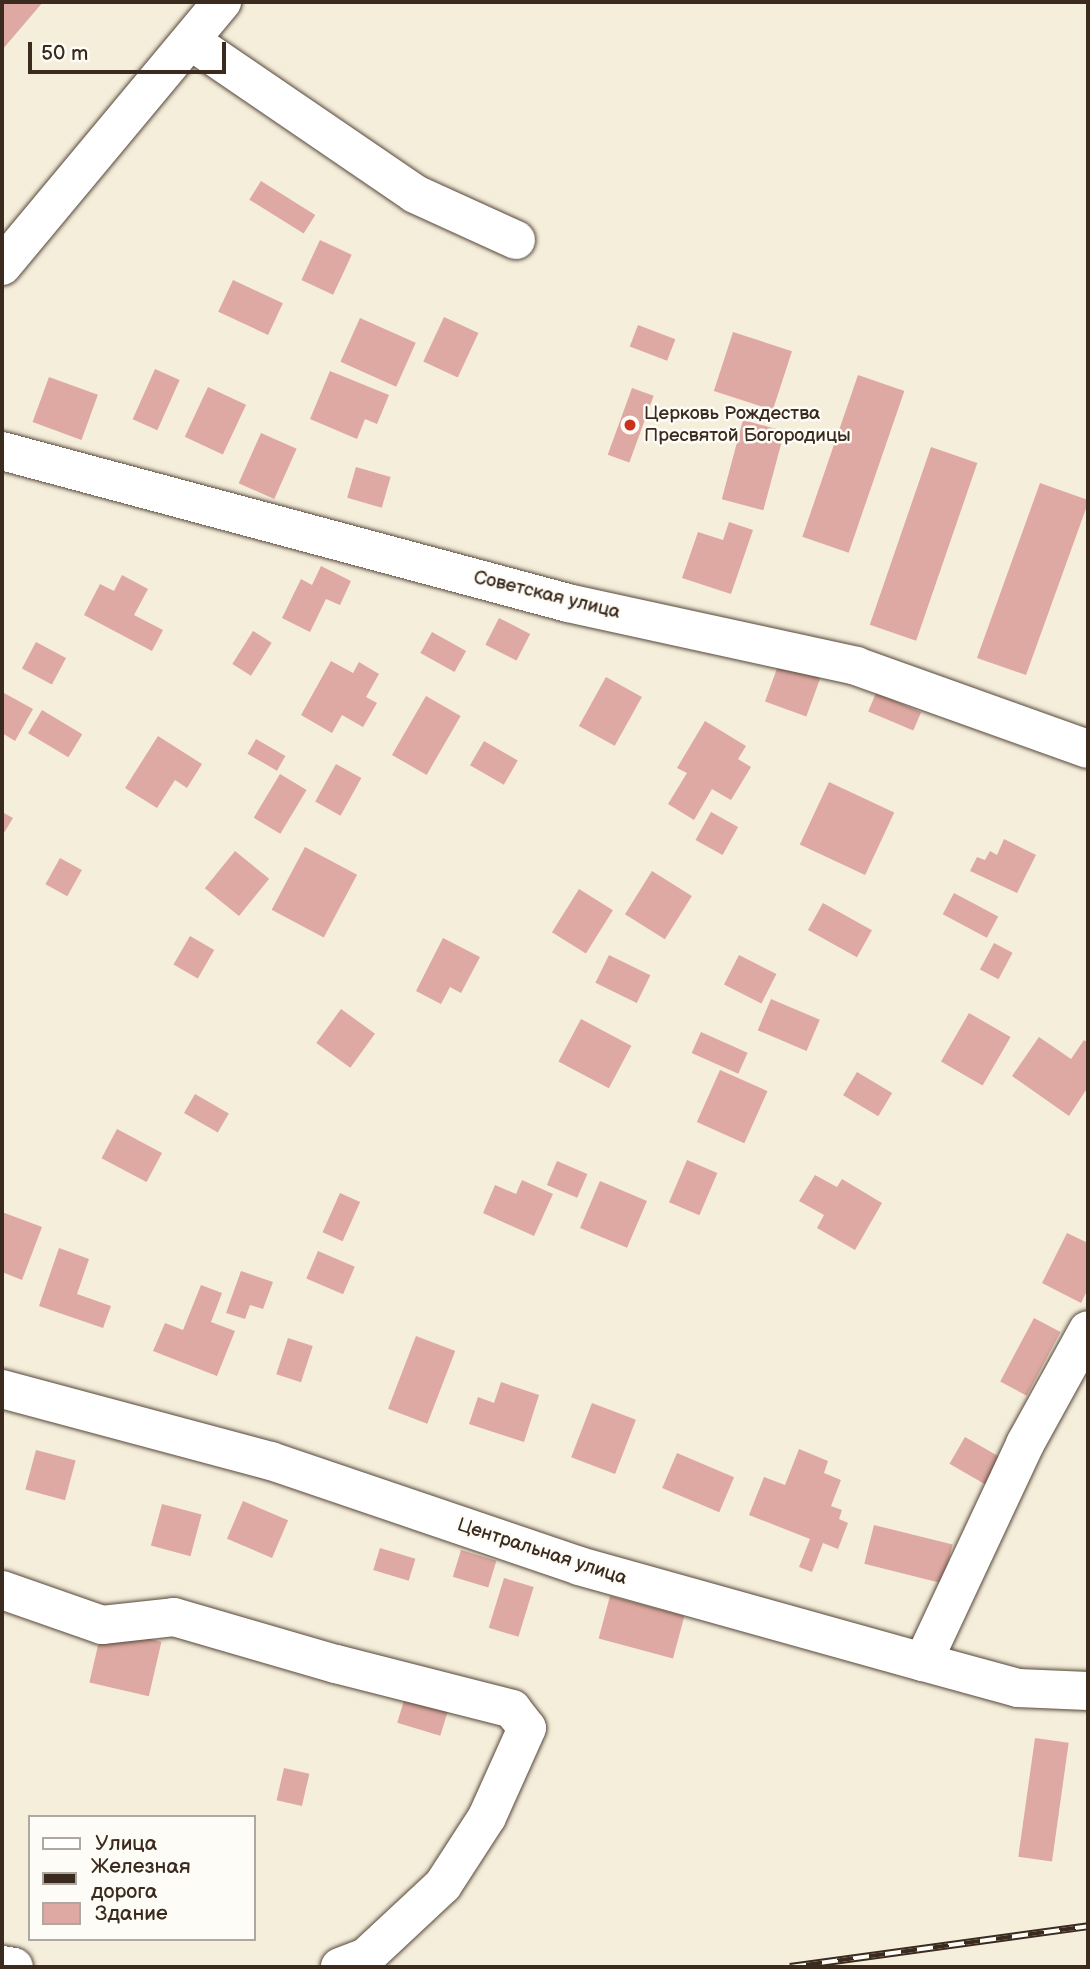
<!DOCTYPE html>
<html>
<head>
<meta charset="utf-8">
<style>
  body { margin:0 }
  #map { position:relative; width:1090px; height:1969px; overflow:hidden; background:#f5eedb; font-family:"Balsamiq Sans",sans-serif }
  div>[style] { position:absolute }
  .building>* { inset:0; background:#dea9a2; transform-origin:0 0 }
  .roads { filter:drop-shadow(0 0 2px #57473a) drop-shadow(0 0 2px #57473a) }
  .minor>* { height:38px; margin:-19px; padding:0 19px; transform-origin:19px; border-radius:19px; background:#fff }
  .rail>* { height:8px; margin-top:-4px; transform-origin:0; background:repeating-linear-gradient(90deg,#fdfcf7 0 16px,#3b2a1e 0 32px); box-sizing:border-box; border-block:2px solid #3b2a1e }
  .dots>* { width:19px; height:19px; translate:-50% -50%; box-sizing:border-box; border:4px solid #fdfcf7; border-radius:50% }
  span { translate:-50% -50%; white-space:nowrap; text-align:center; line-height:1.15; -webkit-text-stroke:5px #fdfcf7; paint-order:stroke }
  .poi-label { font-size:19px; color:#3b2a1e }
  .left { translate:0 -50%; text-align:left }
  .street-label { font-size:19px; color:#3b2a1e }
  .frame { position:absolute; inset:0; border:4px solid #3b2a1e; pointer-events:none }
  .legend { position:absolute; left:28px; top:1815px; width:228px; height:126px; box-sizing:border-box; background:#fdfcf7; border:2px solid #afa8a0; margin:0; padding:9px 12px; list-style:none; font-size:21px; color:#3b2a1e }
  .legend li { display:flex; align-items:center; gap:14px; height:35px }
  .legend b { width:35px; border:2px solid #afa8a0 }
  .scale { position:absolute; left:28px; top:42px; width:198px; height:32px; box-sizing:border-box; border:4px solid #3b2a1e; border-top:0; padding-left:9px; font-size:21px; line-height:24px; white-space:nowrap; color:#3b2a1e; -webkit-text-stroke:5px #fdfcf7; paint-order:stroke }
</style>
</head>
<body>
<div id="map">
  <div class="building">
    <i style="clip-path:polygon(2px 2px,43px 2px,2px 50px)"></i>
    <i style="left:261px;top:181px;width:64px;height:22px;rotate:32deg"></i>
    <i style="left:320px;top:240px;width:35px;height:44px;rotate:25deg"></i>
    <i style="left:233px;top:280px;width:55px;height:35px;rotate:25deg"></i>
    <i style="left:444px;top:317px;width:38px;height:49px;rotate:25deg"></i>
    <i style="left:360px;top:318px;width:61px;height:48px;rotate:24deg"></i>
    <i style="left:638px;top:325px;width:40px;height:23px;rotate:21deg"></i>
    <i style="left:733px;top:332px;width:62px;height:62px;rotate:18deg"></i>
    <i style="left:155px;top:369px;width:27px;height:55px;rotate:24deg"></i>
    <i style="clip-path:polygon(330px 371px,389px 395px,377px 424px,365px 419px,357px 439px,310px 419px)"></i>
    <i style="left:858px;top:375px;width:49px;height:171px;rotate:19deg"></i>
    <i style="left:49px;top:377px;width:52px;height:48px;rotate:20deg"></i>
    <i style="left:208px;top:387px;width:42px;height:55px;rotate:25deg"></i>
    <i style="left:632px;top:388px;width:23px;height:71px;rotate:20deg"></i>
    <i style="left:743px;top:420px;width:43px;height:82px;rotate:15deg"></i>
    <i style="left:261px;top:433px;width:39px;height:55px;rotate:24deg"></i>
    <i style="left:931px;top:447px;width:49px;height:188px;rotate:19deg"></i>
    <i style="left:356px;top:467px;width:36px;height:32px;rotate:16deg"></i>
    <i style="clip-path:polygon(1040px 483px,1088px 500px,1088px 503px,1026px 675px,977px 658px)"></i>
    <i style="clip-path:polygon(729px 522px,753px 530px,731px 594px,682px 578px,698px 532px,723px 540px)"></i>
    <i style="clip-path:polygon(321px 566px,351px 581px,340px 605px,326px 599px,310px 632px,282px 618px,301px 579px,312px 585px)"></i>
    <i style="clip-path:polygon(122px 575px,148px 589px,134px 615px,163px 630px,152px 651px,84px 615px,100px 584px,114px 591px)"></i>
    <i style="left:499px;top:618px;width:35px;height:30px;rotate:27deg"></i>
    <i style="left:253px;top:631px;width:22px;height:39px;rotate:32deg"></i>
    <i style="left:432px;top:632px;width:39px;height:24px;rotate:29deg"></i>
    <i style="left:36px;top:642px;width:34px;height:30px;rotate:28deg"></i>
    <i style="clip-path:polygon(331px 661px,353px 673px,359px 662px,379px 674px,366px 697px,377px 703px,363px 727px,342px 715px,332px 733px,301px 715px)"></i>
    <i style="left:779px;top:663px;width:44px;height:41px;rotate:20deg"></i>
    <i style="left:606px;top:677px;width:41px;height:56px;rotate:29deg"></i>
    <i style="clip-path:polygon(4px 693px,33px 709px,15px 741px,2px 733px)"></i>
    <i style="left:876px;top:693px;width:49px;height:20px;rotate:23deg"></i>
    <i style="left:426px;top:696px;width:40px;height:68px;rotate:30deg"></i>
    <i style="left:42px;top:710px;width:47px;height:27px;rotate:31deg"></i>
    <i style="clip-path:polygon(705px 721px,746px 746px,738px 759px,751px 767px,731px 800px,712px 789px,694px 820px,668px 804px,687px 773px,677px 768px)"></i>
    <i style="clip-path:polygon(158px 736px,202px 764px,187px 788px,175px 780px,157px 808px,125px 788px)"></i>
    <i style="left:256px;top:739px;width:34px;height:17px;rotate:30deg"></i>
    <i style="left:484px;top:741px;width:39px;height:28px;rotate:30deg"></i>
    <i style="left:336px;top:764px;width:29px;height:43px;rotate:29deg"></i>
    <i style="left:280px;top:774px;width:31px;height:51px;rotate:31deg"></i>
    <i style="left:829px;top:782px;width:72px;height:69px;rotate:25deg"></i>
    <i style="clip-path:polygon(2px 812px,13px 818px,2px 836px)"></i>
    <i style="left:711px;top:812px;width:31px;height:32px;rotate:29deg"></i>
    <i style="clip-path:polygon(1004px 839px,1036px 855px,1017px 893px,970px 871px,977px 857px,985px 860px,990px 851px,997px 855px)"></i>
    <i style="left:305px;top:847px;width:59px;height:71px;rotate:28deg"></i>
    <i style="left:235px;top:851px;width:44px;height:48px;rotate:39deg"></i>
    <i style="left:60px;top:858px;width:25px;height:30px;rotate:29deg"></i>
    <i style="left:652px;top:871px;width:47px;height:51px;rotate:32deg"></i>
    <i style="left:579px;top:889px;width:40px;height:51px;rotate:32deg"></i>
    <i style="left:954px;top:893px;width:50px;height:24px;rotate:28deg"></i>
    <i style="left:823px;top:903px;width:56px;height:31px;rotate:29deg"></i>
    <i style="left:190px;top:936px;width:28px;height:33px;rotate:30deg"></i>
    <i style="clip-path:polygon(443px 938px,480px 957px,461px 993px,450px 987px,441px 1004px,416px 991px)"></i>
    <i style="left:994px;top:943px;width:21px;height:30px;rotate:28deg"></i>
    <i style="left:609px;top:955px;width:46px;height:31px;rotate:26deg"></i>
    <i style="left:739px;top:955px;width:42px;height:33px;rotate:27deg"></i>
    <i style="left:771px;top:999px;width:53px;height:34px;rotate:23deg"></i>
    <i style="left:341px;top:1009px;width:42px;height:42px;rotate:36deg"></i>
    <i style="left:969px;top:1013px;width:48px;height:56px;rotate:30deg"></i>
    <i style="left:581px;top:1019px;width:57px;height:48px;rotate:28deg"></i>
    <i style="left:701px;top:1032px;width:51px;height:23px;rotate:24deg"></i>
    <i style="clip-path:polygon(1039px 1037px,1071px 1059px,1084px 1040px,1088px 1043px,1088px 1087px,1069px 1116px,1012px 1076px)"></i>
    <i style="left:720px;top:1070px;width:52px;height:57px;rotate:24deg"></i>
    <i style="left:857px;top:1072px;width:41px;height:27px;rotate:31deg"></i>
    <i style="left:195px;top:1094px;width:39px;height:22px;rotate:30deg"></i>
    <i style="left:117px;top:1129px;width:51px;height:33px;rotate:28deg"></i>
    <i style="left:687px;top:1160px;width:33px;height:46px;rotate:23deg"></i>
    <i style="left:557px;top:1161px;width:33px;height:26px;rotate:23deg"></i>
    <i style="clip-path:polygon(815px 1175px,837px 1187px,842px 1179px,882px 1203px,855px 1250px,817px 1228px,824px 1215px,799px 1201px)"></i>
    <i style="clip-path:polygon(522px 1180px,553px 1194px,534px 1236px,483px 1213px,495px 1185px,516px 1194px)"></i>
    <i style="left:600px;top:1181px;width:51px;height:51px;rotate:23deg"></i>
    <i style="left:340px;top:1193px;width:22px;height:43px;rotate:24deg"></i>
    <i style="clip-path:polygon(2px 1212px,42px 1227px,22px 1280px,2px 1272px)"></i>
    <i style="clip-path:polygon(1067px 1233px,1088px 1243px,1088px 1289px,1081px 1303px,1042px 1283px)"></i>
    <i style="clip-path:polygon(59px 1248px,89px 1259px,77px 1294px,111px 1306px,103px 1328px,39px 1306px)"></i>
    <i style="left:318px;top:1251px;width:40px;height:30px;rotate:23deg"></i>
    <i style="clip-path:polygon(241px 1271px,273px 1282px,263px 1309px,250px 1305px,245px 1319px,226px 1313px)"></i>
    <i style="clip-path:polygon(201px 1285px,222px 1293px,211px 1322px,235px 1331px,217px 1376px,153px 1351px,165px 1323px,183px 1330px)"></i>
    <i style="left:1034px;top:1318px;width:30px;height:72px;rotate:28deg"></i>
    <i style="left:416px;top:1336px;width:42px;height:78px;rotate:21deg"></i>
    <i style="left:288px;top:1338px;width:26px;height:38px;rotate:18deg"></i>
    <i style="clip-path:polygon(501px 1382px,539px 1395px,524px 1442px,469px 1424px,478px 1397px,494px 1403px)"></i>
    <i style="left:592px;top:1403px;width:47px;height:58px;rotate:21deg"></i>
    <i style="left:965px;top:1437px;width:48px;height:31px;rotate:30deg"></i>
    <i style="clip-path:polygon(799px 1449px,828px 1461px,824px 1473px,841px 1480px,831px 1506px,842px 1510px,839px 1519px,848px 1523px,838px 1549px,823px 1543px,812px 1572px,799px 1567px,810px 1539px,749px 1515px,764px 1477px,785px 1485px)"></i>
    <i style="left:36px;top:1450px;width:41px;height:41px;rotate:15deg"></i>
    <i style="left:677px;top:1453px;width:62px;height:38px;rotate:23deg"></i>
    <i style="left:243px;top:1501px;width:49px;height:41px;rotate:23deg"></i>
    <i style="left:162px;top:1504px;width:41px;height:43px;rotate:15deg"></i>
    <i style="left:874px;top:1525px;width:81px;height:40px;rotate:14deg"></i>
    <i style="left:380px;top:1548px;width:37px;height:23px;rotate:17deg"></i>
    <i style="left:461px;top:1550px;width:37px;height:28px;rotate:17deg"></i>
    <i style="left:504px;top:1578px;width:31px;height:52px;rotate:17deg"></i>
    <i style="left:610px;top:1596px;width:77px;height:44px;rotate:15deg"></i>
    <i style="left:102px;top:1628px;width:61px;height:56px;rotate:13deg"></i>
    <i style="left:406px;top:1694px;width:45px;height:30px;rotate:17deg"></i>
    <i style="left:1035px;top:1738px;width:34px;height:120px;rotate:8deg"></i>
    <i style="left:284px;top:1768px;width:26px;height:33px;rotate:13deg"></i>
  </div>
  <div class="roads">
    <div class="minor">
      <i style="left:191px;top:41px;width:271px;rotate:34.3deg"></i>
      <i style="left:415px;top:194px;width:111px;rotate:24.5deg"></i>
      <i style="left:2px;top:266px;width:344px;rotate:-50.2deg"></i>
      <i style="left:2px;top:451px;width:586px;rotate:15.03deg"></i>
      <i style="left:568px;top:603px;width:295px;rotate:12.3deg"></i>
      <i style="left:856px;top:666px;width:246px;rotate:19.7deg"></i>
      <i style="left:2px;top:1389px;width:278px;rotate:15deg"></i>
      <i style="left:271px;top:1461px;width:325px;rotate:18.8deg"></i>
      <i style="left:579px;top:1566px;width:357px;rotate:15.6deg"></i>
      <i style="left:923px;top:1662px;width:98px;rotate:15.3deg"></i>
      <i style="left:1018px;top:1688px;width:70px;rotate:2.5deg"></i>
      <i style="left:2px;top:1590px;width:106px;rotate:19.3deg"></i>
      <i style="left:102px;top:1625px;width:72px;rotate:-6.3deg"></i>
      <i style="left:174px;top:1617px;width:169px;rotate:16.2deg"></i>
      <i style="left:336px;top:1664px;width:182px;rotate:14.3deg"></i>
      <i style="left:512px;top:1709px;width:24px;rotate:52deg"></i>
      <i style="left:527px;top:1728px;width:98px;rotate:114.2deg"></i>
      <i style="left:487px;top:1817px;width:81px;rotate:122.9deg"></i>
      <i style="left:443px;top:1885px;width:105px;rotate:136.9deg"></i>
      <i style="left:366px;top:1957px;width:28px;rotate:159deg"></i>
      <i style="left:923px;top:1662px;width:241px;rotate:-64.9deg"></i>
      <i style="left:1025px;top:1444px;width:130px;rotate:-61.1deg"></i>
      <i style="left:2px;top:1965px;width:12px;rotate:9deg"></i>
    </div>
  </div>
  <div class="rail">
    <i style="left:790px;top:1967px;width:301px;rotate:-7.8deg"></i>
  </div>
  <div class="dots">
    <i style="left:630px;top:425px;background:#c8321e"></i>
  </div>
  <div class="poi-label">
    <span class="left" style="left:644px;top:425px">Церковь Рождества<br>Пресвятой Богородицы</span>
  </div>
  <div class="street-label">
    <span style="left:547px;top:595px;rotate:14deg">Советская улица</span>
    <span style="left:542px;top:1552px;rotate:18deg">Центральная улица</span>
  </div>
  <div class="frame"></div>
  <ul class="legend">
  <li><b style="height:9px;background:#fff"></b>Улица</li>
  <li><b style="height:9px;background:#3b2a1e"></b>Железная дорога</li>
  <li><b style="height:19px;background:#dea9a2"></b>Здание</li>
  </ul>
  <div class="scale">50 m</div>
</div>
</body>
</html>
